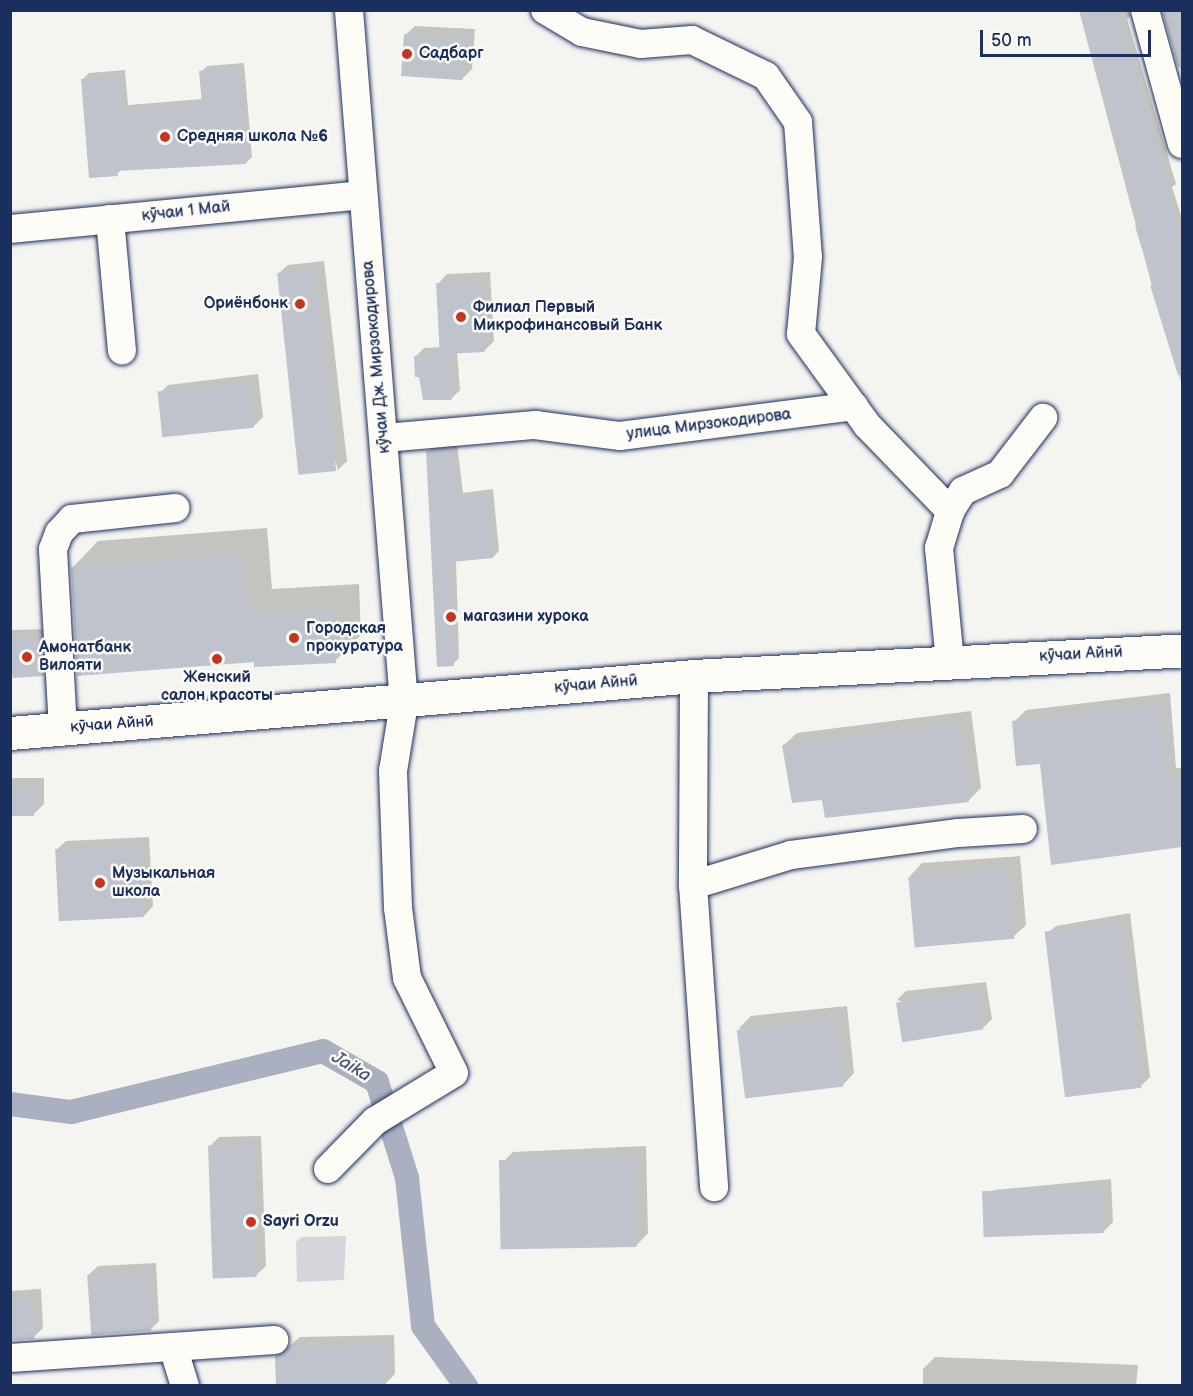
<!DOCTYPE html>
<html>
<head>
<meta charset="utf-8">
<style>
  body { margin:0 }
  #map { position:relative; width:1193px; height:1396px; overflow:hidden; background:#f4f4f1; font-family:"Balsamiq Sans",sans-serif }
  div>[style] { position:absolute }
  .green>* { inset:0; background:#d4d6db }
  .shadow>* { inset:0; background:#0003 }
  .canal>* { height:24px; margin:-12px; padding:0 12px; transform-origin:12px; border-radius:12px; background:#aab0bf }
  .building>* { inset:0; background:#bfc3cc; transform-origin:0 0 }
  .roads { filter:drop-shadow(0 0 2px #1b2f5e) drop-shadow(0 0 2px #1b2f5e) }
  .minor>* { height:28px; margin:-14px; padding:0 14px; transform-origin:14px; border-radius:14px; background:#fdfcf7 }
  .major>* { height:33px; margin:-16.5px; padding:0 16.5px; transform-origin:16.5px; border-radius:16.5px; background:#fdfcf7 }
  .dots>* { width:16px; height:16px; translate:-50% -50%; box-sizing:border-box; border:3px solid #fdfcf7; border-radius:50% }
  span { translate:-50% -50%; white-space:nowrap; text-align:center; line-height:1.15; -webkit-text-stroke:5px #fdfcf7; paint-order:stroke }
  .poi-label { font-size:16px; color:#1b2f5e; font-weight:700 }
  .left { translate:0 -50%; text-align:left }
  .right { translate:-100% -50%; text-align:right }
  .street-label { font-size:16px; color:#1b2f5e }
  .water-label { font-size:18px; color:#46567b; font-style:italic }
  .frame { position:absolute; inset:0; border:12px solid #1b2f5e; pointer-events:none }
  .scale { position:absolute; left:980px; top:30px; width:171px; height:27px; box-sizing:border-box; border:3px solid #1b2f5e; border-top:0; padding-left:8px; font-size:18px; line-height:21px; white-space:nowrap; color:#1b2f5e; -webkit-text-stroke:4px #fdfcf7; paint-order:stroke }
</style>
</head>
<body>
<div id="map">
  <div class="green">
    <i style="clip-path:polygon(346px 1236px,344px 1280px,297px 1282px,296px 1242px,301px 1237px)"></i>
  </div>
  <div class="shadow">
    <i style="clip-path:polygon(1079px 10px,1129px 10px,1130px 16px,1127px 19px,1176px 184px,1172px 187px,1182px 219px,1182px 384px,1152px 286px)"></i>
    <i style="clip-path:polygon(1162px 10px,1182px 10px,1182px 74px)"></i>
    <i style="clip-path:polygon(415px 26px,475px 29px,472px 69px,463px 78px,405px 35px)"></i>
    <i style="clip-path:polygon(244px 63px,252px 157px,246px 163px,122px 169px,117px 174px,83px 79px,89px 73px,125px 70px,128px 105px,203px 99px,201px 72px,207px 66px)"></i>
    <i style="clip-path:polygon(324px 261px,347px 461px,338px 470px,278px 274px,288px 265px)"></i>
    <i style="clip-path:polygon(490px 272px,494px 341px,485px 350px,457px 352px,460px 390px,452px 398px,415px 357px,424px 348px,442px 347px,438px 284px,447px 274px)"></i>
    <i style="clip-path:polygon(258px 374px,263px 417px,254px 426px,159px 394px,168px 385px)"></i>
    <i style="clip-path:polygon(457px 444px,463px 493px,493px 489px,499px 551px,493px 557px,456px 560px,459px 658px,453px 664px,428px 452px,434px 446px)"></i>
    <i style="clip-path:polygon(267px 528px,272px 589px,359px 584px,361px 635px,335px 661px,256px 661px,72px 568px,98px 541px)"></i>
    <i style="clip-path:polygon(50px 629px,52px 665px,43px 675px,10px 675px,10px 630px)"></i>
    <i style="clip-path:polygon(1170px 693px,1176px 768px,1182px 768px,1182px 845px,1052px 864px,1042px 762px,1014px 722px,1026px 710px)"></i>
    <i style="clip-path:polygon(971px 711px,981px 788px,968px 801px,784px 745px,797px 733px)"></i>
    <i style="clip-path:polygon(10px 778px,44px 778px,44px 804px,34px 814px,10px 815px)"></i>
    <i style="clip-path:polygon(149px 837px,153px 906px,144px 916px,56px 850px,66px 841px)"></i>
    <i style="clip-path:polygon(1020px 856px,1026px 925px,1013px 937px,910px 876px,922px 863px)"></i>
    <i style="clip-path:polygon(1130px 913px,1150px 1077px,1141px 1086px,1046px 935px,1056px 926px)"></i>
    <i style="clip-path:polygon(986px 982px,992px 1019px,982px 1029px,897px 1000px,906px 991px)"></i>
    <i style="clip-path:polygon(847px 1006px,854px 1073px,842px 1086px,739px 1028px,751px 1016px)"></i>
    <i style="clip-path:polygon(261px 1136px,266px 1266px,256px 1275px,209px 1147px,219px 1137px)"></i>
    <i style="clip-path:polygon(646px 1146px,648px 1233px,636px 1246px,500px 1165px,513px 1152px)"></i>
    <i style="clip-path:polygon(1111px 1179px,1113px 1222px,1103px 1232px,984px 1200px,994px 1190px)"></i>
    <i style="clip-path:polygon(156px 1263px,159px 1321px,150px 1330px,88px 1275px,98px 1266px)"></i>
    <i style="clip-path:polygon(41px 1289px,43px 1328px,34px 1337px,10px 1338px,10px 1291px)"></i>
    <i style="clip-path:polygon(394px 1335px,395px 1374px,386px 1383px,276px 1357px,300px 1337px)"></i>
    <i style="clip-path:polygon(935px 1357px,1138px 1365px,1136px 1386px,923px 1386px,923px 1369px)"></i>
  </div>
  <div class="canal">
    <i style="left:10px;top:1104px;width:62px;rotate:7.5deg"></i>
    <i style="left:71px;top:1112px;width:259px;rotate:-13.6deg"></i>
    <i style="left:323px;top:1051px;width:62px;rotate:29.9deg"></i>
    <i style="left:377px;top:1082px;width:101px;rotate:72.6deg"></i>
    <i style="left:407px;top:1178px;width:149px;rotate:83.8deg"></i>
    <i style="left:423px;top:1326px;width:74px;rotate:54.4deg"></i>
  </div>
  <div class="building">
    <i style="clip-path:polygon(1079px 10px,1117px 10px,1154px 130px,1182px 244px,1182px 375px,1178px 375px,1150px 285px,1153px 285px,1135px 226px,1139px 224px)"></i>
    <i style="clip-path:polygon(1162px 10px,1182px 10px,1182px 66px,1178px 67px)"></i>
    <i style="left:404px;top:34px;width:62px;height:42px;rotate:4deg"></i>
    <i style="clip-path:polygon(239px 68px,246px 164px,117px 171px,118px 176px,89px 178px,81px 79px,120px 76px,123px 110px,202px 104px,199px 71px)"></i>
    <i style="left:315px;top:269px;width:203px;height:38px;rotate:84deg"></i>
    <i style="left:481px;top:281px;width:71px;height:45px;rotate:87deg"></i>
    <i style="clip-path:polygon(448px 355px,452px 400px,423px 400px,419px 377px,415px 377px,414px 356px)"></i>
    <i style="left:249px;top:382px;width:46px;height:92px;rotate:84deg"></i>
    <i style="clip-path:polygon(451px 449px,457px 498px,487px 494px,493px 558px,451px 562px,454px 666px,437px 667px,426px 451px)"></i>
    <i style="clip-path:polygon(242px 554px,247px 614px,333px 609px,336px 663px,254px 667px,254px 662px,77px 676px,71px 567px)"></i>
    <i style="left:41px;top:637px;width:39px;height:31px;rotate:86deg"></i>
    <i style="clip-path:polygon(1159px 704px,1165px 779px,1182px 777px,1182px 847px,1051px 865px,1040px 764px,1016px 766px,1012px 721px)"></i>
    <i style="clip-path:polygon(958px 723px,969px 802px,825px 818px,822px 800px,792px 803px,782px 745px)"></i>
    <i style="left:34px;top:787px;width:29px;height:24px;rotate:90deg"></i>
    <i style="left:140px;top:845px;width:72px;height:85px;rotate:87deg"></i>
    <i style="left:1008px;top:868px;width:71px;height:100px;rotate:85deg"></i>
    <i style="left:1121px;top:922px;width:167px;height:77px;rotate:83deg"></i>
    <i style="left:977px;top:990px;width:40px;height:82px;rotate:81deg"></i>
    <i style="left:835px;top:1018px;width:69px;height:99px;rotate:83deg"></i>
    <i style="left:252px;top:1144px;width:133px;height:44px;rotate:88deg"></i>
    <i style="left:635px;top:1157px;width:90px;height:136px;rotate:89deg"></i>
    <i style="left:1102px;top:1187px;width:46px;height:120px;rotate:88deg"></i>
    <i style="left:147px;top:1271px;width:60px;height:60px;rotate:86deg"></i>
    <i style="left:32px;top:1297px;width:42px;height:22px;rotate:87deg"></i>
    <i style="clip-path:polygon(385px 1344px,386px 1385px,276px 1386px,275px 1356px,289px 1346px)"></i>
  </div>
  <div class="roads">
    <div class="minor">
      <i style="left:545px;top:10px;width:43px;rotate:30.7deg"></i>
      <i style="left:582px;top:32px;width:60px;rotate:11.5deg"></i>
      <i style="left:641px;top:44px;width:51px;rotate:-4.5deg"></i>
      <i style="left:692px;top:40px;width:82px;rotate:25.9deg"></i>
      <i style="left:766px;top:76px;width:56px;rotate:55.2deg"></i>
      <i style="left:798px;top:122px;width:135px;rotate:85.8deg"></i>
      <i style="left:808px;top:257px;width:77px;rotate:95.2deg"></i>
      <i style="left:801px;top:334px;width:112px;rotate:54deg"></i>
      <i style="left:867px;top:425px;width:120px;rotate:46deg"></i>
      <i style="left:1145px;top:10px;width:139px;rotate:74.6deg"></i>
      <i style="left:110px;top:219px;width:132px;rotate:84.8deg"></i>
      <i style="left:10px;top:229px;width:354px;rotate:-5.5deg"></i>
      <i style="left:385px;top:438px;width:151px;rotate:-5deg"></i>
      <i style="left:535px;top:425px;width:86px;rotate:7.4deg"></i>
      <i style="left:620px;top:436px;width:236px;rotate:-7.3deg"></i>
      <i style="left:950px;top:662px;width:115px;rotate:-95.5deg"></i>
      <i style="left:939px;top:548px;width:39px;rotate:-73deg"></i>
      <i style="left:950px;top:511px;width:24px;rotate:-57deg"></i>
      <i style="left:963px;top:491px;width:41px;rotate:-24.7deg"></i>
      <i style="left:1000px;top:474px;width:71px;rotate:-52.5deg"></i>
      <i style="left:694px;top:676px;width:209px;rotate:90.3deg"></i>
      <i style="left:693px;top:885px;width:303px;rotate:86deg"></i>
      <i style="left:63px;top:729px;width:180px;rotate:-93.2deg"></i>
      <i style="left:53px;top:549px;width:17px;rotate:-69deg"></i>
      <i style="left:59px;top:533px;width:19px;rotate:-47deg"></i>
      <i style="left:72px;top:519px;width:104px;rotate:-6.1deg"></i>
      <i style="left:693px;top:885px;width:102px;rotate:-17deg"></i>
      <i style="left:791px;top:855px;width:169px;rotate:-7.5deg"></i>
      <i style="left:959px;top:833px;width:64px;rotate:-3.6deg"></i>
      <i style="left:328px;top:1169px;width:67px;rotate:-45.6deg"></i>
      <i style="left:375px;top:1121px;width:92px;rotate:-31.3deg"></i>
      <i style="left:454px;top:1073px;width:106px;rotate:-116.3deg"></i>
      <i style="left:407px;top:978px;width:71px;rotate:-97.3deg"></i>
      <i style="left:398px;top:908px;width:137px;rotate:-92.1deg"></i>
      <i style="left:393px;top:771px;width:69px;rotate:-80.8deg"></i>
      <i style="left:404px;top:703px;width:695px;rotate:-94.54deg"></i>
      <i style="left:173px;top:1347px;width:41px;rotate:72.9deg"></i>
      <i style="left:10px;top:1358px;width:265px;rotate:-3.9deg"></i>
    </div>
    <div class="major">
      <i style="left:10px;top:733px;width:686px;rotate:-4.76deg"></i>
      <i style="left:694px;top:676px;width:489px;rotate:-3deg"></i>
    </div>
  </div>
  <div class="dots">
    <i style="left:407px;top:54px;background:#c8321e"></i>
    <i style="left:165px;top:137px;background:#c8321e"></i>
    <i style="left:300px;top:304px;background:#c8321e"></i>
    <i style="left:461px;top:317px;background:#c8321e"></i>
    <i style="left:451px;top:617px;background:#c8321e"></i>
    <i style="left:294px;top:638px;background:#c8321e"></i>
    <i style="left:27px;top:657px;background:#c8321e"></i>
    <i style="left:217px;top:659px;background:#c8321e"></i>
    <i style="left:100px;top:883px;background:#c8321e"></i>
    <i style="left:251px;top:1222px;background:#c8321e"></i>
  </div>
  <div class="poi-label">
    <span class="left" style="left:419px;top:54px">Садбарг</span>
    <span class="left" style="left:177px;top:137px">Средняя школа №6</span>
    <span class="right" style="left:288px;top:304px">Ориёнбонк</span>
    <span class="left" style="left:473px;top:317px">Филиал Первый<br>Микрофинансовый Банк</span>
    <span class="left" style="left:463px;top:617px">магазини хурока</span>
    <span class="left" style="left:306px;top:638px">Городская<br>прокуратура</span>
    <span class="left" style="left:39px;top:657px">Амонатбанк<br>Вилояти</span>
    <span style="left:217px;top:687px">Женский<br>салон красоты</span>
    <span class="left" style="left:112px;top:883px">Музыкальная<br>школа</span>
    <span class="left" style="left:263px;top:1222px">Sayri Orzu</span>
  </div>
  <div class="street-label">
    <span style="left:186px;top:212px;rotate:-6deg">кӯчаи 1 Май</span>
    <span style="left:377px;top:357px;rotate:-95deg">кӯчаи Дж. Мирзокодирова</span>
    <span style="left:709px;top:425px;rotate:-7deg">улица Мирзокодирова</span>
    <span style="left:1081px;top:655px;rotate:-3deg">кӯчаи Айнӣ</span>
    <span style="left:596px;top:685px;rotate:-5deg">кӯчаи Айнӣ</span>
    <span style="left:112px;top:725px;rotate:-4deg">кӯчаи Айнӣ</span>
  </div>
  <div class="water-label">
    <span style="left:351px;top:1067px;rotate:31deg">Jaika</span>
  </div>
  <div class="frame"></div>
  <div class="scale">50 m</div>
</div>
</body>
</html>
